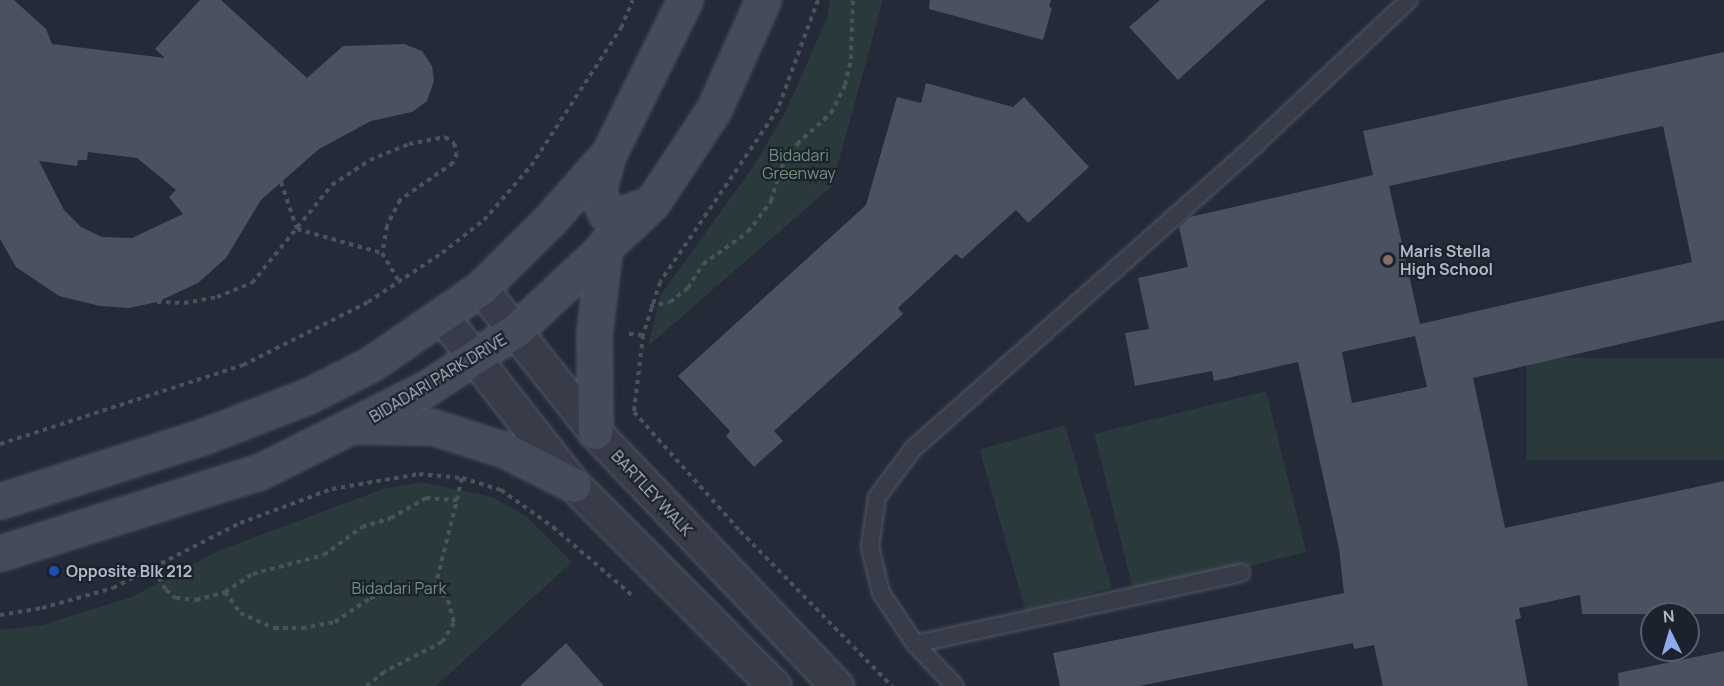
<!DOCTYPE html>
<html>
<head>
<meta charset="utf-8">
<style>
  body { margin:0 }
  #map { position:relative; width:1724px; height:686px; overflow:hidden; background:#242a37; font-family:Manrope,sans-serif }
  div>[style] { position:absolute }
  .green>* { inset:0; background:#2a3a3c; transform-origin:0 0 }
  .building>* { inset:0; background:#4a5161 }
  .path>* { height:4px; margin-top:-2px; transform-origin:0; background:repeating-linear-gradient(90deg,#47555a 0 4.5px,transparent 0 9px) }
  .roads { filter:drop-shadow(0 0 2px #525763) drop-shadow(0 0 2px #525763) }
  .lane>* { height:16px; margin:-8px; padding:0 8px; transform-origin:8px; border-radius:8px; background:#373c48 }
  .street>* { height:32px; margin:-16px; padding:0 16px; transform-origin:16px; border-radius:16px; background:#373c48 }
  .secondary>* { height:33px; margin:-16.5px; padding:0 16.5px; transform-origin:16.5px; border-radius:16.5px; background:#464b5a }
  .dots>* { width:16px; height:16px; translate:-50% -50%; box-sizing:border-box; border:3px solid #1c222d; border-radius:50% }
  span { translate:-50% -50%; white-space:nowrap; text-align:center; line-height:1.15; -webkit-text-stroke:4.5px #1c222d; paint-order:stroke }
  .park-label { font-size:16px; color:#6c9278 }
  .poi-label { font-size:16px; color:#b2b7c4; font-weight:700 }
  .left { translate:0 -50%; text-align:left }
  .street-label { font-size:16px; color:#b2b7c4 }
  .north { position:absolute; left:1640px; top:602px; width:60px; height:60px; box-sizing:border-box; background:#1c222d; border:2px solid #585e69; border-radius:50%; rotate:355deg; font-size:16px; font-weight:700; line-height:24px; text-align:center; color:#b2b7c4 }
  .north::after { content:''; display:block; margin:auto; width:21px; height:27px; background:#8faaec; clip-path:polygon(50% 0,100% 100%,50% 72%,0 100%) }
</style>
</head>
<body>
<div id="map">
  <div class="green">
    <i style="clip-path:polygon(830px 0,883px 0,832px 186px,648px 346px,660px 296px,755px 164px,786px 111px,827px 18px)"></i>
    <i style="left:1724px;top:358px;width:102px;height:197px;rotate:90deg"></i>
    <i style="left:1266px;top:391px;width:166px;height:177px;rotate:76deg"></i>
    <i style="left:1065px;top:425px;width:169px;height:89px;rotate:74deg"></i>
    <i style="clip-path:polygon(421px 482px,492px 497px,526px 516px,572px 562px,436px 686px,0 686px,0 630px,42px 625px,132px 597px,218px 551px,383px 489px)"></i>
  </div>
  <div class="building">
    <i style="clip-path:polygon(evenodd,0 0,14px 0,46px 29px,52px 44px,165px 58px,155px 49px,200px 0,221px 0,307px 78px,343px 46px,404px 44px,422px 51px,432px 66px,434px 81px,427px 101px,412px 112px,371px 121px,319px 149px,261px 200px,226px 258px,198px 283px,157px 302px,129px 308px,100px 306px,59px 296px,16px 267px,0 239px,0 0,88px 152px,137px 158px,176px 190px,169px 197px,183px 214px,132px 238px,102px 237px,81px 227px,64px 210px,39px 161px,77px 166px,78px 160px,87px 160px,88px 152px)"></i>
    <i style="clip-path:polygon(930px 0,1051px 0,1049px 7px,1052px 8px,1043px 40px,929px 9px)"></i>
    <i style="clip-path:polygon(1160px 0,1266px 0,1178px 80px,1129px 27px)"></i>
    <i style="clip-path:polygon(evenodd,1724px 52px,1724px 320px,1473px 378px,1505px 528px,1724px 481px,1724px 614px,1582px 614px,1580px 595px,1519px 608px,1521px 618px,1515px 620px,1528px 686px,1383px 686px,1374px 645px,1354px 649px,1353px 643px,1139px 686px,1060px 686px,1053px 653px,1344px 593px,1339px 549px,1298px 362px,1214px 381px,1212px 371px,1135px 386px,1125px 333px,1149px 329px,1138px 278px,1188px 267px,1179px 227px,1190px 217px,1373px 175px,1363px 131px,1724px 52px,1663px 126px,1692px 262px,1420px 324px,1389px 186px,1663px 126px,1724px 52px,1415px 336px,1427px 387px,1352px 403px,1342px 352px,1415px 336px)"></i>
    <i style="clip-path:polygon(926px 83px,1013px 107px,1024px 97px,1089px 167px,1028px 223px,1016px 210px,962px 259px,956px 254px,898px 308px,903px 314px,774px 431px,783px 441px,754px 467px,726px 436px,730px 431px,678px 376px,866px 205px,897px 97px,921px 103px)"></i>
    <i style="clip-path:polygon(566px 643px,604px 686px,520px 686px)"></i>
    <i style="clip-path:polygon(1724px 651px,1724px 686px,1619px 686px,1618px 673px)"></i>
  </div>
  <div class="path">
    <i style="left:818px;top:0;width:116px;rotate:110.2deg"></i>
    <i style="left:778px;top:109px;width:209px;rotate:124.3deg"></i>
    <i style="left:660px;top:282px;width:56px;rotate:107.8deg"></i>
    <i style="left:643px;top:335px;width:78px;rotate:96.7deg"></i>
    <i style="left:634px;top:412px;width:159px;rotate:48.3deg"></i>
    <i style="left:740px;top:531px;width:217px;rotate:45.6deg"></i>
    <i style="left:281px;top:182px;width:50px;rotate:71.2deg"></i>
    <i style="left:297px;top:229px;width:88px;rotate:15.8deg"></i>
    <i style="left:157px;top:302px;width:27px;rotate:2deg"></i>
    <i style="left:184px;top:303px;width:34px;rotate:-10deg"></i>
    <i style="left:217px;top:297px;width:38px;rotate:-22deg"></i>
    <i style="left:252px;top:283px;width:127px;rotate:-50.8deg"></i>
    <i style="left:332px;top:185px;width:45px;rotate:-33.3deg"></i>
    <i style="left:370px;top:160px;width:42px;rotate:-22.3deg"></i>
    <i style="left:409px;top:144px;width:37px;rotate:-11deg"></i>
    <i style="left:445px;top:137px;width:11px;rotate:34deg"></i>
    <i style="left:454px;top:143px;width:10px;rotate:73deg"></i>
    <i style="left:457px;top:153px;width:11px;rotate:112deg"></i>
    <i style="left:453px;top:163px;width:65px;rotate:145.1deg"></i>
    <i style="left:400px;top:200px;width:29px;rotate:117deg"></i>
    <i style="left:387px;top:226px;width:27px;rotate:100deg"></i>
    <i style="left:382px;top:253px;width:31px;rotate:59deg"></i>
    <i style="left:650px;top:306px;width:20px;rotate:-11deg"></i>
    <i style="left:670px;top:302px;width:23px;rotate:-38deg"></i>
    <i style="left:688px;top:288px;width:28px;rotate:-58deg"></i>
    <i style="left:703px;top:264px;width:55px;rotate:-35.4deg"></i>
    <i style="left:748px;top:232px;width:39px;rotate:-53deg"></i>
    <i style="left:771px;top:201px;width:34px;rotate:-73deg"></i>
    <i style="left:781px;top:168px;width:29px;rotate:-56deg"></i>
    <i style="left:797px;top:144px;width:46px;rotate:-42.4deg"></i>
    <i style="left:831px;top:113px;width:31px;rotate:-63deg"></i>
    <i style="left:845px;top:85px;width:27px;rotate:-77deg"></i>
    <i style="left:851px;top:59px;width:59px;rotate:-88.1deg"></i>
    <i style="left:629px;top:334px;width:14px;rotate:4deg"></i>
    <i style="left:0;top:444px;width:256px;rotate:-18deg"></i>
    <i style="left:243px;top:365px;width:140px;rotate:-26.7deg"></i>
    <i style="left:368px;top:302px;width:89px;rotate:-33.5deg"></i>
    <i style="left:442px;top:253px;width:53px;rotate:-38.2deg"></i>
    <i style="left:484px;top:220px;width:72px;rotate:-49deg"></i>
    <i style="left:531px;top:166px;width:165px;rotate:-56.9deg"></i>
    <i style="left:621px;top:28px;width:30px;rotate:-67deg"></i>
    <i style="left:154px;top:570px;width:23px;rotate:59deg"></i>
    <i style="left:166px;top:590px;width:13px;rotate:39deg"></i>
    <i style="left:176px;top:598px;width:20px;rotate:6deg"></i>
    <i style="left:196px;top:600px;width:30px;rotate:-15deg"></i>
    <i style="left:225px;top:592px;width:33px;rotate:-33deg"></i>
    <i style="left:253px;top:574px;width:73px;rotate:-15deg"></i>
    <i style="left:324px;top:555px;width:47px;rotate:-36.4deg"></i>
    <i style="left:362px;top:527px;width:30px;rotate:-17deg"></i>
    <i style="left:391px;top:518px;width:40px;rotate:-29.7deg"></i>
    <i style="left:426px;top:498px;width:31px;rotate:4deg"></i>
    <i style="left:457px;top:500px;width:25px;rotate:-78deg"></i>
    <i style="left:435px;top:587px;width:90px;rotate:-75.8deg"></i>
    <i style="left:225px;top:592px;width:26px;rotate:54deg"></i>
    <i style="left:240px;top:613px;width:37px;rotate:24deg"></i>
    <i style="left:274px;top:628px;width:28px"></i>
    <i style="left:302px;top:628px;width:34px;rotate:-10deg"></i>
    <i style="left:335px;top:622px;width:42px;rotate:-34.4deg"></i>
    <i style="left:370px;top:598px;width:38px;rotate:-18deg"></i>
    <i style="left:406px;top:586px;width:29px;rotate:2deg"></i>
    <i style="left:435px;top:587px;width:18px;rotate:45deg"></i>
    <i style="left:448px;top:600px;width:24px;rotate:75deg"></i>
    <i style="left:454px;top:623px;width:22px;rotate:122deg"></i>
    <i style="left:442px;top:642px;width:65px;rotate:152.7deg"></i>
    <i style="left:384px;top:672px;width:22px;rotate:141deg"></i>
    <i style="left:0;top:615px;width:43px;rotate:-9.5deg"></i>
    <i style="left:42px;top:608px;width:74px;rotate:-15.7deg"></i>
    <i style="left:113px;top:588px;width:143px;rotate:-27.1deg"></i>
    <i style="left:240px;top:523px;width:98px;rotate:-20.3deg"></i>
    <i style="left:332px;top:489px;width:88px;rotate:-9.8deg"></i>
    <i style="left:419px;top:474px;width:43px;rotate:5.3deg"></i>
    <i style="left:462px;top:478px;width:41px;rotate:17.1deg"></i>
    <i style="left:501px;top:490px;width:64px;rotate:35.4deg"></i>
    <i style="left:553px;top:527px;width:107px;rotate:40.8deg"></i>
  </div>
  <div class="roads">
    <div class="lane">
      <i style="left:915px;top:644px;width:334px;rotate:-12.3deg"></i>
      <i style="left:955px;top:686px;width:58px;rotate:-133.6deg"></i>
      <i style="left:915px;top:644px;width:61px;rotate:-123.7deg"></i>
      <i style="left:881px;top:593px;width:47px;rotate:-103.4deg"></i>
      <i style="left:870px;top:547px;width:50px;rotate:-82deg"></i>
      <i style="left:877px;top:497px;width:60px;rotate:-53.1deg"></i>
      <i style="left:913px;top:449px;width:459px;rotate:-41.6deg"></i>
      <i style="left:1256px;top:144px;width:210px;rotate:-43.3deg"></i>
    </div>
    <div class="street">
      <i style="left:481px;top:288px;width:184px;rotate:51.6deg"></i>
      <i style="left:595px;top:432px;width:351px;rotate:46.4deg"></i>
      <i style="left:442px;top:316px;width:214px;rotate:52deg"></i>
      <i style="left:574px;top:485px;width:284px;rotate:45.1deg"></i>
    </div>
    <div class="secondary">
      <i style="left:608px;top:155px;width:36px;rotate:106deg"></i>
      <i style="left:598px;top:190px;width:24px;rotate:73deg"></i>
      <i style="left:605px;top:213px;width:15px;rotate:8deg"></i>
      <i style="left:620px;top:215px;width:29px;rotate:-20deg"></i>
      <i style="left:360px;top:426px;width:73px;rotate:0.8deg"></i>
      <i style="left:433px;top:427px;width:76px;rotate:17.7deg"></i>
      <i style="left:505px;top:450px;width:77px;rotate:26.9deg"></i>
      <i style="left:595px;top:432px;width:98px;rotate:-90.6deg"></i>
      <i style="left:594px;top:334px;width:90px;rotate:-83deg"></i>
      <i style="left:0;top:501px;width:212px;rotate:-17.6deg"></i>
      <i style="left:202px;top:437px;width:114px;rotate:-21.1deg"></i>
      <i style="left:308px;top:396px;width:71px;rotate:-26.9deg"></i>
      <i style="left:371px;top:364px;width:134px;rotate:-34.6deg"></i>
      <i style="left:481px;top:288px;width:95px;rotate:-44.6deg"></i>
      <i style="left:549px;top:221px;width:91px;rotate:-48.6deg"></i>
      <i style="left:609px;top:153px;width:171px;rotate:-63.6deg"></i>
      <i style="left:0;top:553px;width:271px;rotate:-17.4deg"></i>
      <i style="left:259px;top:472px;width:188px;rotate:-26.6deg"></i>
      <i style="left:427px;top:388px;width:106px;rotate:-33.1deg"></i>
      <i style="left:516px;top:330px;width:186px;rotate:-43deg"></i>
      <i style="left:652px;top:203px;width:113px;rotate:-56.6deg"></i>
      <i style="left:714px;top:109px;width:120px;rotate:-65.8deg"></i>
    </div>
  </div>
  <div class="dots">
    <i style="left:1388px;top:260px;background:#8d6e63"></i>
    <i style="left:54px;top:571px;background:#1a4fb4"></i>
  </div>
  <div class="park-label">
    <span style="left:799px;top:164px">Bidadari<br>Greenway</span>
    <span style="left:399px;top:588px">Bidadari Park</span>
  </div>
  <div class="poi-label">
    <span class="left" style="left:1400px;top:260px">Maris Stella<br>High School</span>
    <span class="left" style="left:66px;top:571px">Opposite Blk 212</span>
  </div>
  <div class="street-label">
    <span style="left:438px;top:378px;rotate:-31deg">BIDADARI PARK DRIVE</span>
    <span style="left:652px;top:493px;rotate:47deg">BARTLEY WALK</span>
  </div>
  <div class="north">N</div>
</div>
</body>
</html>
